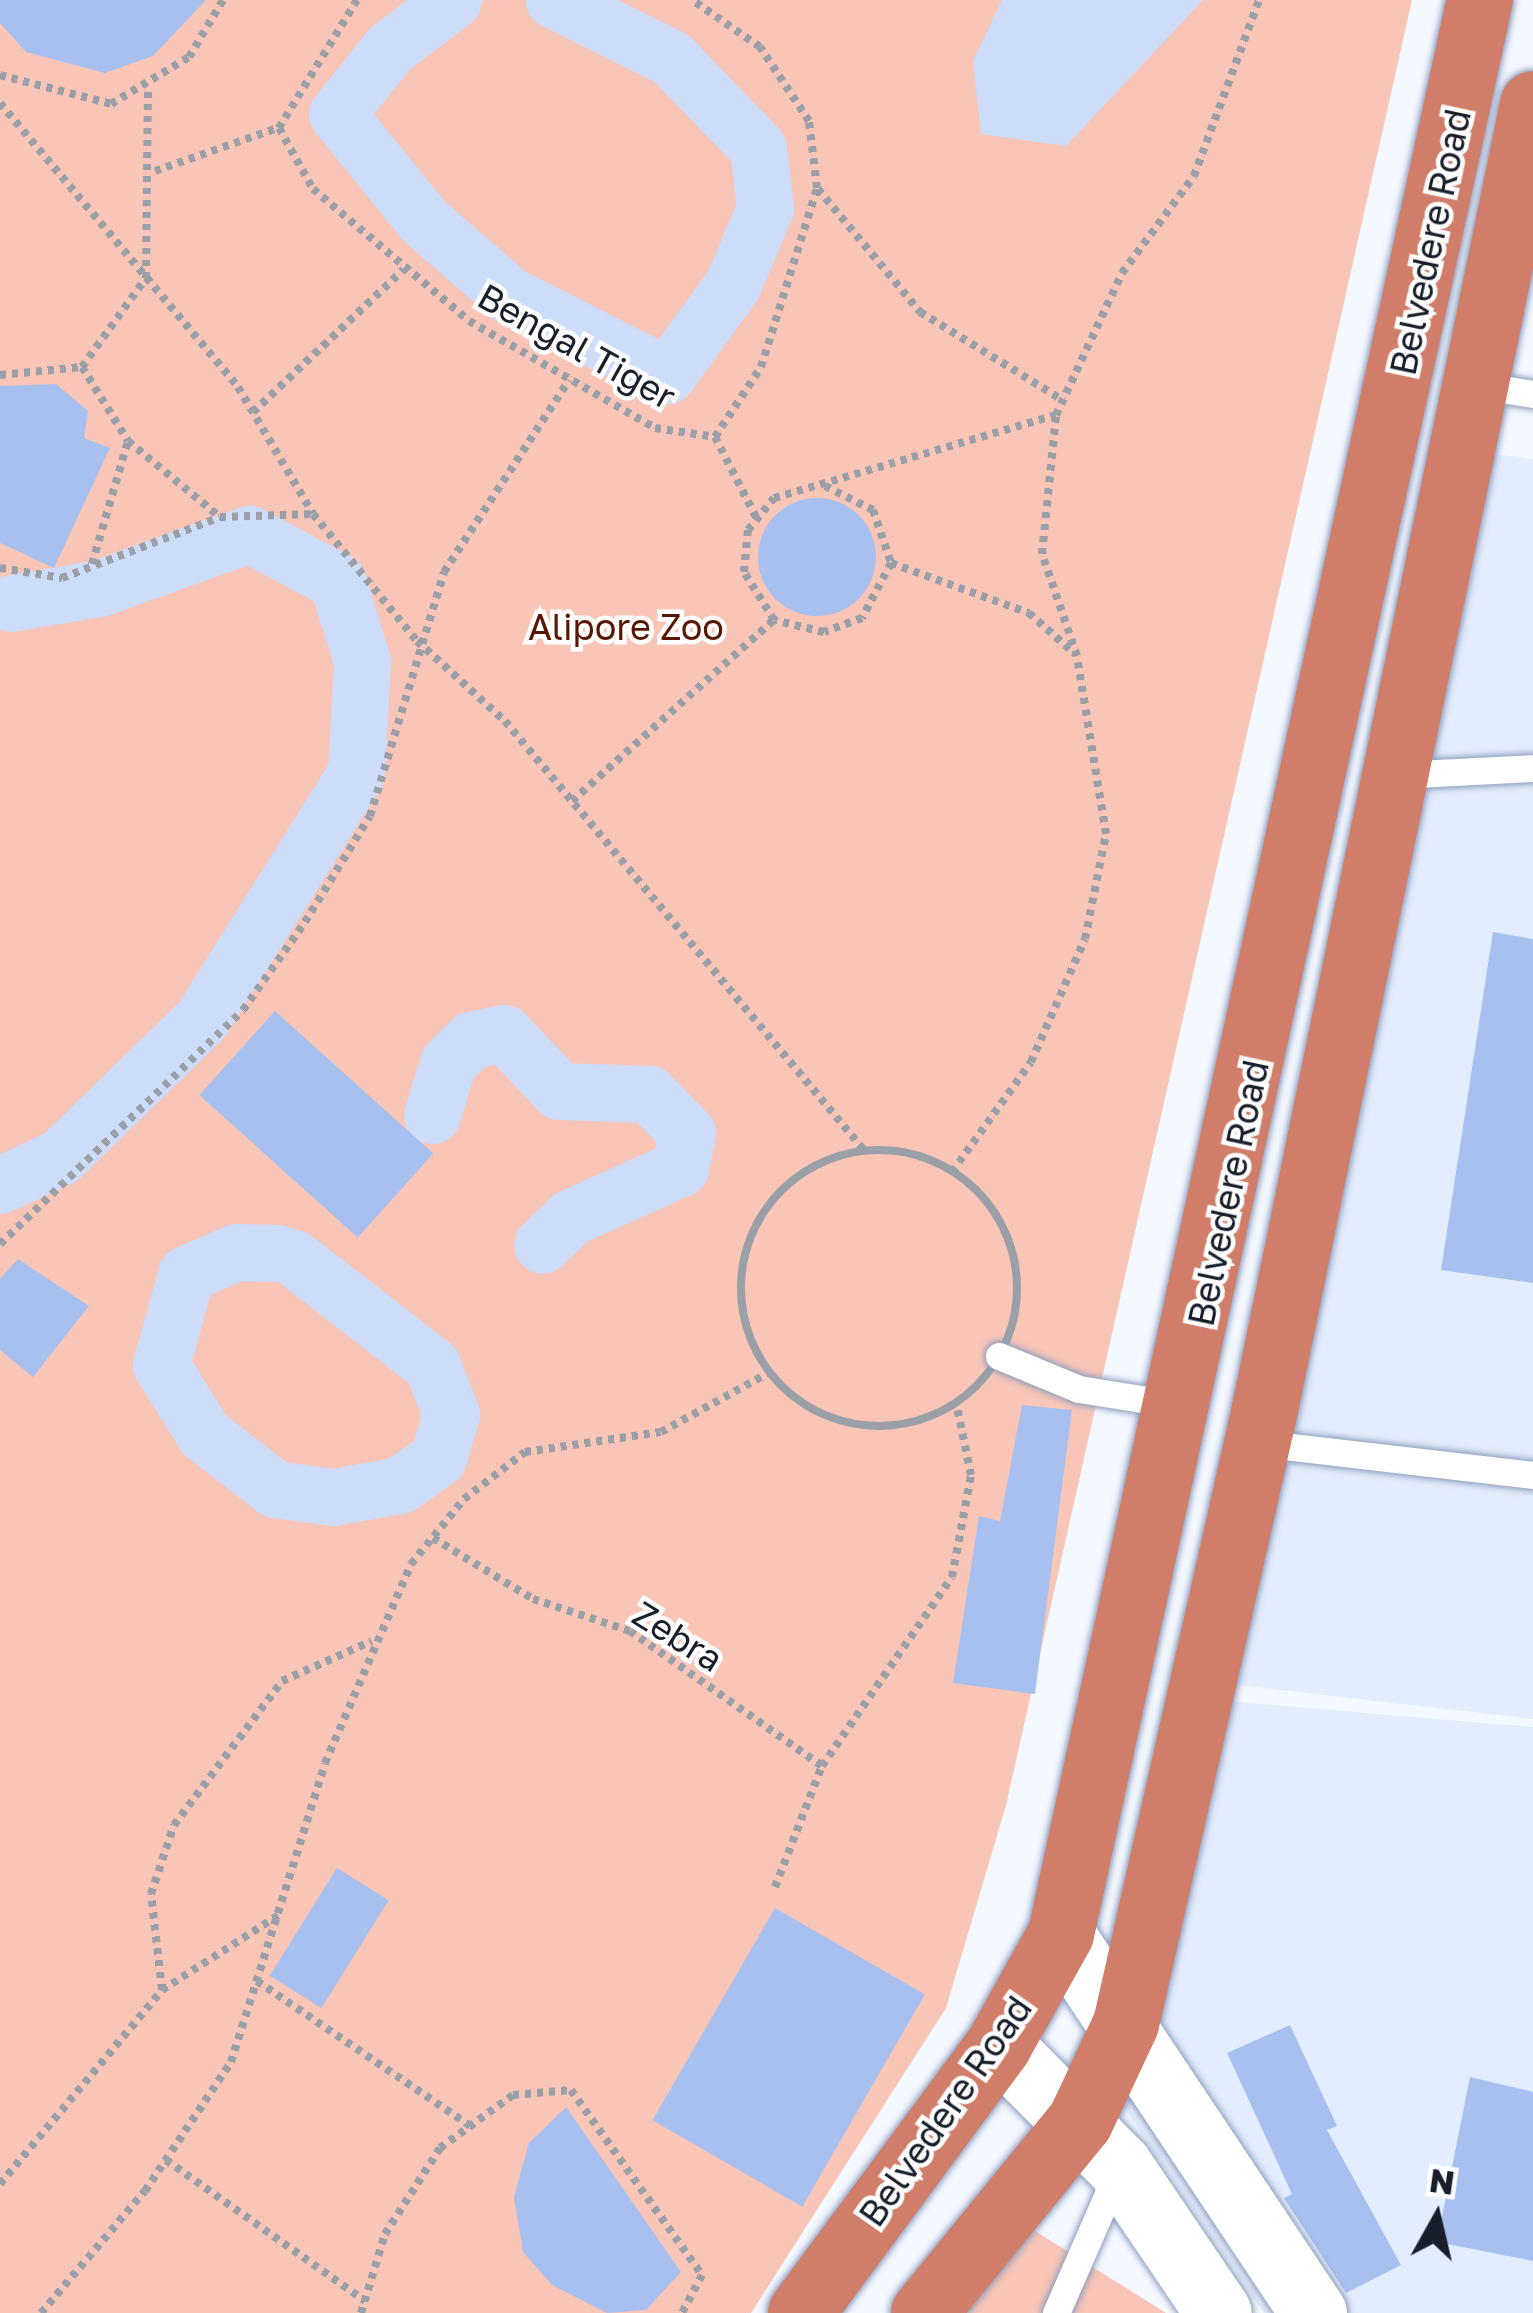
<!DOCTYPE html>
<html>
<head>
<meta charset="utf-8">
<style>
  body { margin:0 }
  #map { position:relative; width:1533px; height:2313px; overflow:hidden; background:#f4f8ff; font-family:"Golos Text",sans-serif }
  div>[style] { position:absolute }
  .built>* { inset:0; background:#e4edfd }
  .green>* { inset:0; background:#f8c5b7 }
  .water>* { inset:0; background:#ccdcf9 }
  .canal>* { height:57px; margin:-28.5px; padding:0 28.5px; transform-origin:28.5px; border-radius:28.5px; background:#ccdcf9 }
  .building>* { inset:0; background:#a8c0ef; transform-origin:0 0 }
  .round { border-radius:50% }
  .path>* { height:8px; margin-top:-4px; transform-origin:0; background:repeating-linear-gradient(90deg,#9a9fa8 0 6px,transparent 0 12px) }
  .path>.ring { margin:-4px; padding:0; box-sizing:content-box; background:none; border:8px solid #9a9fa8; border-radius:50% }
  .roads { filter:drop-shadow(0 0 3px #8f9fbf) drop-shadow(0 0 3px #8f9fbf) }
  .lane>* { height:27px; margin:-13.5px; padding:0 13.5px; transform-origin:13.5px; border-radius:13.5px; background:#fff }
  .secondary>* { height:66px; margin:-33px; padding:0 33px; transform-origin:33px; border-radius:33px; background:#fff }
  .highway>* { height:66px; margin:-33px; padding:0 33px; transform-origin:33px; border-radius:33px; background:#d07e69 }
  span { translate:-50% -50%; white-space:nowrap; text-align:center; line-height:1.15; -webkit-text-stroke:9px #fff; paint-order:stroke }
  .street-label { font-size:36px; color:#181e2a }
  .park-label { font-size:36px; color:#591603 }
  .north { position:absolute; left:1377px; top:2157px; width:120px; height:120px; -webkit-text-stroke:9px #fff; paint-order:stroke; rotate:8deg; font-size:33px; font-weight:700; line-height:48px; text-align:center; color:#181e2a }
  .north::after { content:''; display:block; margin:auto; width:42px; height:54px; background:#181e2a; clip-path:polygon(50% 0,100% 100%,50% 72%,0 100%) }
</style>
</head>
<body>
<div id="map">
  <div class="built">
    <i style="clip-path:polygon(1470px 451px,1533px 459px,1533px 1719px,1211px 1682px)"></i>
    <i style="clip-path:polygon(1214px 1700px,1533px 1727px,1533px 2313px,1264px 2313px,1096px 2067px)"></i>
  </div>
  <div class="green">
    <i style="clip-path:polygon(0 0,1412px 0,1006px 1805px,946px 2008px,751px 2313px,0 2313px)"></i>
    <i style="clip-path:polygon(997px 2207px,1166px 2313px,902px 2313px)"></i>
  </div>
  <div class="water">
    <i style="clip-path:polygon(1002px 0,1203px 0,1066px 146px,981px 134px,973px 61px)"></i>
  </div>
  <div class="canal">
    <i style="left:453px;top:0;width:81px;rotate:142.6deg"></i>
    <i style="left:389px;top:49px;width:83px;rotate:128.7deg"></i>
    <i style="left:337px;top:114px;width:138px;rotate:50.9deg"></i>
    <i style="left:424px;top:221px;width:113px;rotate:41deg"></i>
    <i style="left:509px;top:295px;width:177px;rotate:26.9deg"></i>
    <i style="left:667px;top:375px;width:112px;rotate:-54deg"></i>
    <i style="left:733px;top:284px;width:82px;rotate:-67.2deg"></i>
    <i style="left:765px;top:208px;width:60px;rotate:-96.7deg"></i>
    <i style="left:758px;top:148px;width:125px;rotate:-134deg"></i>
    <i style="left:671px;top:58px;width:131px;rotate:-153.6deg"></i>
    <i style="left:432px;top:1115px;width:54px;rotate:-72.9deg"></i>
    <i style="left:448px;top:1063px;width:33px;rotate:-45deg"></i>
    <i style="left:471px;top:1040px;width:34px;rotate:-12deg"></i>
    <i style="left:504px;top:1033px;width:80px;rotate:46.5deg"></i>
    <i style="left:559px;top:1091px;width:90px;rotate:1.9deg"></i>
    <i style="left:649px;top:1094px;width:54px;rotate:45.7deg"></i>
    <i style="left:687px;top:1133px;width:36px;rotate:101deg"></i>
    <i style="left:680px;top:1168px;width:120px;rotate:155.8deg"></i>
    <i style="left:571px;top:1217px;width:40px;rotate:136deg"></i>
    <i style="left:0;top:1185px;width:66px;rotate:-25deg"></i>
    <i style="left:60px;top:1157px;width:197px;rotate:-44.2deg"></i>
    <i style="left:201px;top:1020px;width:292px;rotate:-57.9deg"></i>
    <i style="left:356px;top:773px;width:112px;rotate:-86.9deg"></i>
    <i style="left:362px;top:661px;width:84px;rotate:-107.4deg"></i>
    <i style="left:337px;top:581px;width:100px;rotate:-151.9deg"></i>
    <i style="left:249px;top:534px;width:159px;rotate:160.2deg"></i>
    <i style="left:99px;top:588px;width:89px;rotate:170.3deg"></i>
    <i style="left:279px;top:1253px;width:43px;rotate:-178.7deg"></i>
    <i style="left:236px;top:1252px;width:55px;rotate:156.3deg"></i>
    <i style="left:186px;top:1274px;width:94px;rotate:105.4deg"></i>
    <i style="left:161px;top:1365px;width:81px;rotate:58.1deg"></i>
    <i style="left:204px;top:1434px;width:90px;rotate:37.8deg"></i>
    <i style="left:275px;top:1489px;width:59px;rotate:7.9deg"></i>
    <i style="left:333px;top:1497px;width:68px;rotate:-10.2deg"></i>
    <i style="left:400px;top:1485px;width:47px;rotate:-35.4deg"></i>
    <i style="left:438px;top:1458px;width:46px;rotate:-73.5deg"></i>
    <i style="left:451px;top:1414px;width:53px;rotate:-111.2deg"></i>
    <i style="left:432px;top:1365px;width:175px;rotate:-142.2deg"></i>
  </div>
  <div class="building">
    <i style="clip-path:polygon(0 0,206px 0,153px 56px,105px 73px,26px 52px,0 23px)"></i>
    <i style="clip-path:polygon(56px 384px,88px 411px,84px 438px,110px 448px,54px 568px,0 543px,0 386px)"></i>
    <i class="round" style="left:758px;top:498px;width:118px;height:118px"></i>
    <i style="clip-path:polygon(1493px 932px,1533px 939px,1533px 1283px,1441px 1270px)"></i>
    <i style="left:275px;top:1011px;width:213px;height:113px;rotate:42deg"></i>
    <i style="clip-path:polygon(18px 1259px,89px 1306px,33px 1377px,0 1350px,0 1279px)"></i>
    <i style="clip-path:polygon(1022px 1405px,1072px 1410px,1035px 1694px,953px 1683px,979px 1516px,1000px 1521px)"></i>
    <i style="left:337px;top:1868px;width:61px;height:127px;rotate:32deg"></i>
    <i style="left:775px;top:1908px;width:173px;height:245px;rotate:30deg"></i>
    <i style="clip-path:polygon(1290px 2025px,1337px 2126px,1327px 2130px,1401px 2265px,1346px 2293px,1284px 2198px,1292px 2194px,1227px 2053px)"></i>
    <i style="clip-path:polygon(1470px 2077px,1533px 2092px,1533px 2261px,1437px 2242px)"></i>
    <i style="clip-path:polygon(566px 2107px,681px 2272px,646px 2310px,607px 2313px,552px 2285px,523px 2252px,514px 2197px,529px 2143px)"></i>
  </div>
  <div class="path">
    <i style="left:357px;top:0;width:150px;rotate:121.4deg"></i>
    <i style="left:279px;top:128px;width:70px;rotate:60.9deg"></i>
    <i style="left:313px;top:189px;width:204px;rotate:40.2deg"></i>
    <i style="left:469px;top:321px;width:215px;rotate:29.9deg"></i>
    <i style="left:655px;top:428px;width:61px;rotate:8.5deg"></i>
    <i style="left:715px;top:437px;width:84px;rotate:-56.7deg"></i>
    <i style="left:761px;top:367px;width:188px;rotate:-72.6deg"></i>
    <i style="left:817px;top:188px;width:67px;rotate:-96.8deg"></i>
    <i style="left:809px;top:121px;width:89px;rotate:-123.5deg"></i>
    <i style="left:760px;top:47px;width:83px;rotate:-145.3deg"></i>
    <i style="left:0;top:75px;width:115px;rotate:14.6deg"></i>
    <i style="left:111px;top:104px;width:91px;rotate:-31.1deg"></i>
    <i style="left:189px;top:57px;width:66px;rotate:-59.2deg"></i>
    <i style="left:0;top:103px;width:371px;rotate:50deg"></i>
    <i style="left:238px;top:387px;width:147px;rotate:59.4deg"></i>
    <i style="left:313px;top:514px;width:164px;rotate:50.7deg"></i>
    <i style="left:417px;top:641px;width:119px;rotate:42.3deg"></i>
    <i style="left:505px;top:721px;width:558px;rotate:50.09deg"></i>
    <i style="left:155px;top:171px;width:130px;rotate:-19.3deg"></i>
    <i style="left:818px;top:189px;width:160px;rotate:50.3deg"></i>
    <i style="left:920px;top:312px;width:169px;rotate:31.7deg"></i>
    <i style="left:82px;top:367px;width:110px;rotate:-54.3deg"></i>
    <i style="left:146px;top:278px;width:189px;rotate:-89.4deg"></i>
    <i style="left:0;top:375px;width:82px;rotate:-5.6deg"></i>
    <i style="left:82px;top:367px;width:87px;rotate:58.1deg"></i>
    <i style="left:128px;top:441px;width:119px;rotate:39.6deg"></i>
    <i style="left:253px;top:412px;width:207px;rotate:-43.4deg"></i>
    <i style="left:715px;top:437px;width:90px;rotate:62.9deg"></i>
    <i style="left:825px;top:486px;width:54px;rotate:26.6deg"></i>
    <i style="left:873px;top:510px;width:56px;rotate:71.2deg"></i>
    <i style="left:891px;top:563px;width:62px;rotate:117.8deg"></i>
    <i style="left:862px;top:618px;width:40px;rotate:159.8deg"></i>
    <i style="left:824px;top:632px;width:51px;rotate:-166.5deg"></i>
    <i style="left:774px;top:620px;width:57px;rotate:-122deg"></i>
    <i style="left:744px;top:572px;width:42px;rotate:-84.6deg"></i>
    <i style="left:748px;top:530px;width:41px;rotate:-50.9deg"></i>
    <i style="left:774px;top:498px;width:294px;rotate:-16.4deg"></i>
    <i style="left:891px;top:563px;width:147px;rotate:19.9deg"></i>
    <i style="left:1029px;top:613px;width:62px;rotate:41.7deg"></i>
    <i style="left:92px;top:564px;width:128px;rotate:-73.7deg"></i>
    <i style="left:0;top:568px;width:63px;rotate:9.2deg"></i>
    <i style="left:62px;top:578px;width:169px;rotate:-21.1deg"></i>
    <i style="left:220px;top:517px;width:93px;rotate:-1.8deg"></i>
    <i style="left:572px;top:801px;width:271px;rotate:-41.9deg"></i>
    <i class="ring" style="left:741px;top:1150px;width:268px;height:268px"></i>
    <i style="left:952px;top:1172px;width:135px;rotate:-54.3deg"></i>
    <i style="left:1031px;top:1062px;width:134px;rotate:-66.3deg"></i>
    <i style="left:1085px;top:939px;width:107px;rotate:-78.7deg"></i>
    <i style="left:1106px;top:834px;width:180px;rotate:-99.3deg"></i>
    <i style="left:1077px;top:656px;width:108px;rotate:-108.9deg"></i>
    <i style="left:1042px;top:554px;width:140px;rotate:-84.2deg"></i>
    <i style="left:1056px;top:415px;width:157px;rotate:-65.1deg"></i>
    <i style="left:1122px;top:273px;width:121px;rotate:-53.4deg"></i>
    <i style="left:1194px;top:176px;width:188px;rotate:-69.7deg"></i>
    <i style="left:0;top:1244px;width:337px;rotate:-43.9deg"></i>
    <i style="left:243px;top:1010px;width:108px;rotate:-54.8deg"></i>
    <i style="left:305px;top:922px;width:124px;rotate:-58.5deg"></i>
    <i style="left:370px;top:816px;width:255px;rotate:-73.1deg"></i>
    <i style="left:444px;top:572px;width:229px;rotate:-56.9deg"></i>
    <i style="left:433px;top:1538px;width:117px;rotate:31.4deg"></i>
    <i style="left:533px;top:1599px;width:102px;rotate:18.3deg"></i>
    <i style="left:630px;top:1631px;width:235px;rotate:35.1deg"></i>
    <i style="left:775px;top:1887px;width:130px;rotate:-68.8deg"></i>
    <i style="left:822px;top:1766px;width:229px;rotate:-55.5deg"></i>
    <i style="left:952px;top:1577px;width:104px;rotate:-79.4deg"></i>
    <i style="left:971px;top:1475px;width:75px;rotate:-101.6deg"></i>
    <i style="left:257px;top:1981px;width:258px;rotate:34.2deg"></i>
    <i style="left:162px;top:1990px;width:97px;rotate:-96.5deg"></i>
    <i style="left:151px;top:1894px;width:73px;rotate:-71.6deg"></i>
    <i style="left:174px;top:1825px;width:180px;rotate:-53.1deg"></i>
    <i style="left:282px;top:1681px;width:98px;rotate:-24deg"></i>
    <i style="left:166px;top:2160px;width:244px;rotate:35.3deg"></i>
    <i style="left:0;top:2184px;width:253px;rotate:-50.1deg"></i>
    <i style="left:162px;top:1990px;width:139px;rotate:-32.7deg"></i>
    <i style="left:41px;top:2313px;width:160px;rotate:-49.6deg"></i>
    <i style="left:145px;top:2191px;width:155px;rotate:-56.3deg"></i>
    <i style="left:231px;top:2062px;width:313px;rotate:-72.5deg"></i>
    <i style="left:325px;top:1763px;width:217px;rotate:-66.6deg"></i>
    <i style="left:411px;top:1564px;width:84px;rotate:-50.8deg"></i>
    <i style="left:464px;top:1499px;width:77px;rotate:-37.6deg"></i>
    <i style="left:525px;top:1452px;width:137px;rotate:-8.4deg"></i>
    <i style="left:661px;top:1432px;width:124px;rotate:-28.8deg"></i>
    <i style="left:361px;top:2313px;width:83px;rotate:-73.1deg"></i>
    <i style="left:385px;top:2234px;width:102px;rotate:-57.4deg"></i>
    <i style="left:440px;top:2148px;width:90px;rotate:-36deg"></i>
    <i style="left:513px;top:2095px;width:58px;rotate:-4.9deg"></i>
    <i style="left:571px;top:2090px;width:227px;rotate:54.7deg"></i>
    <i style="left:702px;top:2275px;width:43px;rotate:117.8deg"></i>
  </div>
  <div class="roads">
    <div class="lane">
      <i style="left:1472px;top:384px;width:62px;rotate:9.3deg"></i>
      <i style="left:1396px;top:775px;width:137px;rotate:-2.9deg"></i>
      <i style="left:999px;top:1356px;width:87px;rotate:22.4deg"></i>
      <i style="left:1079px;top:1389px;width:101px;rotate:9.1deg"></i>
      <i style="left:1257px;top:1443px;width:278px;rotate:6.6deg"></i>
      <i style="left:1056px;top:2313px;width:157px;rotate:-66.4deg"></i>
    </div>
    <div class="secondary">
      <i style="left:1061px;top:1934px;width:456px;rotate:56.3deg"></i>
      <i style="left:999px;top:2045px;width:172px;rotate:45.2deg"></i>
      <i style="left:1120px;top:2167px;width:176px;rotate:55.9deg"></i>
    </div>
    <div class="highway">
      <i style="left:801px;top:2313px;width:333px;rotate:-53.5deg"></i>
      <i style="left:999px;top:2045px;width:127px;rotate:-60.8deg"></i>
      <i style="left:1061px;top:1934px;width:1979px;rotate:-77.78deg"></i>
      <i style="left:924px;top:2313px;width:247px;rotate:-50.8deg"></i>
      <i style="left:1080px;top:2122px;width:108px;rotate:-64.9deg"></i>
      <i style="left:1126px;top:2024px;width:631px;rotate:-77.26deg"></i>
      <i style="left:1265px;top:1409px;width:1332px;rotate:-78.39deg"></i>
    </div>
  </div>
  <div class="street-label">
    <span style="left:1430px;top:242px;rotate:-78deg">Belvedere Road</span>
    <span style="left:577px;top:346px;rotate:29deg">Bengal Tiger</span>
    <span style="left:1228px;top:1193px;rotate:-78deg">Belvedere Road</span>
    <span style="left:678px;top:1636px;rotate:32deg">Zebra</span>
    <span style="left:945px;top:2111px;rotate:-55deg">Belvedere Road</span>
  </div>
  <div class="park-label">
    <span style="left:626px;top:627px">Alipore Zoo</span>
  </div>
  <div class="north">N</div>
</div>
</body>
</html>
